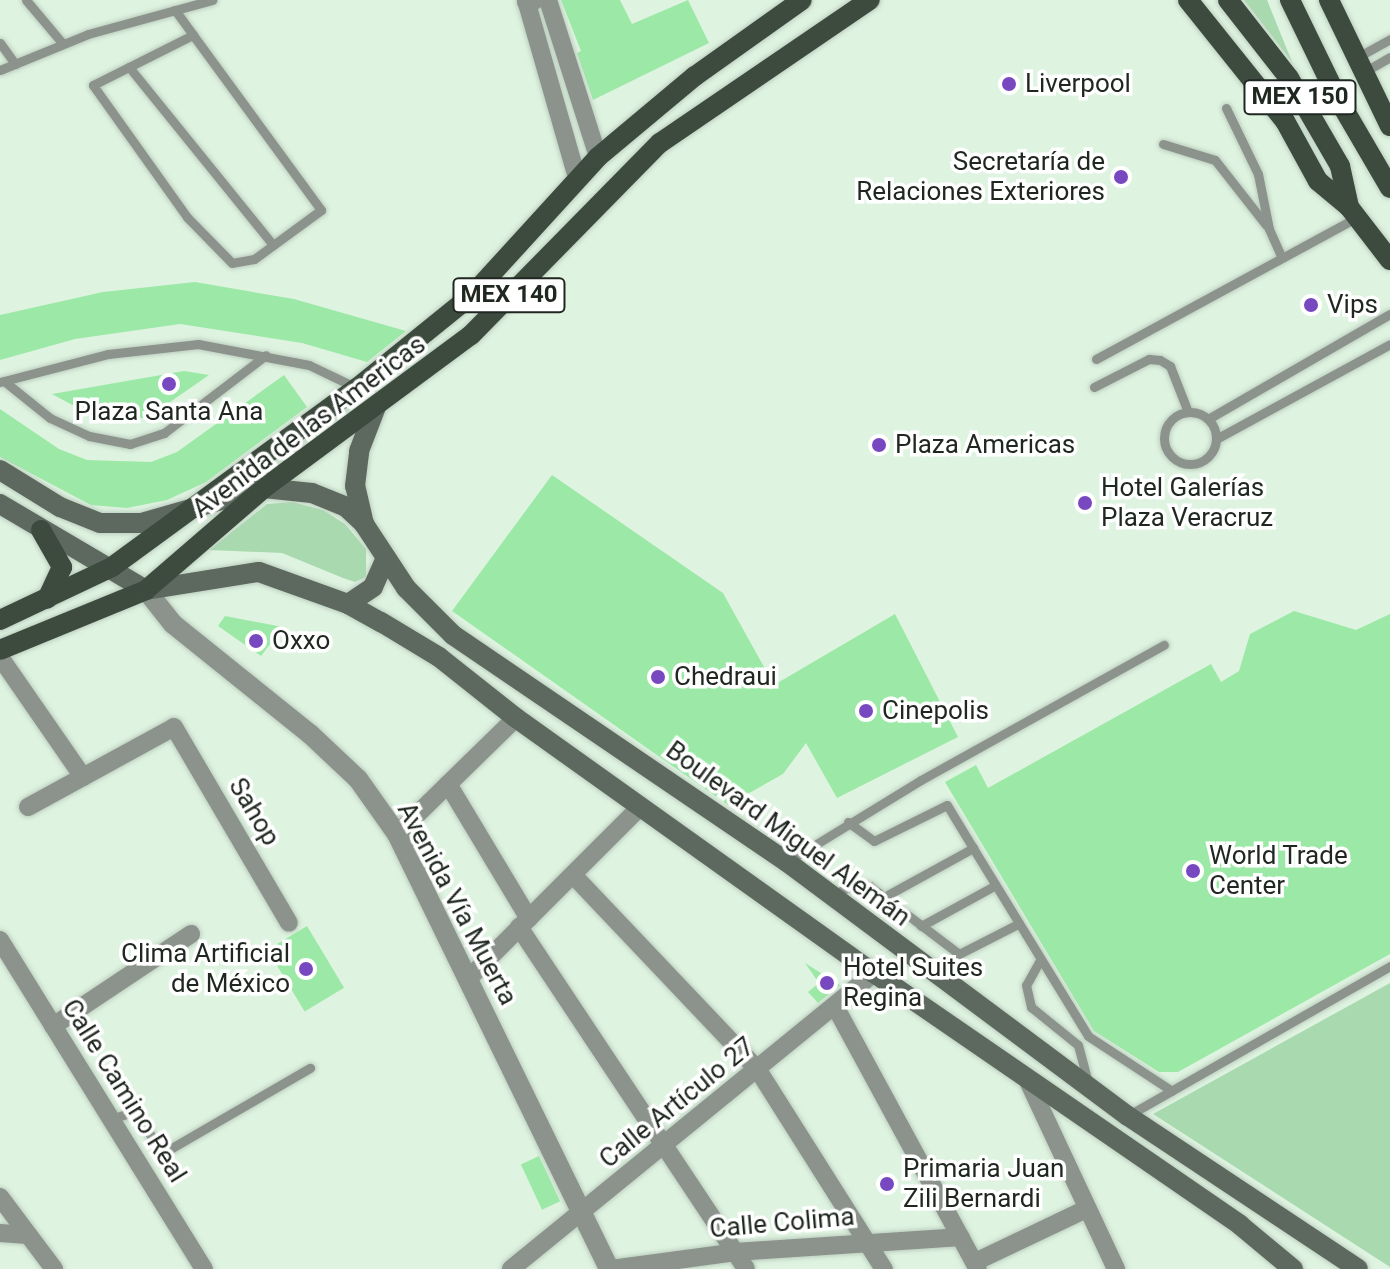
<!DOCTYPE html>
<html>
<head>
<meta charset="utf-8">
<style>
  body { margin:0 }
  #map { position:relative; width:1390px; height:1269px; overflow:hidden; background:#dff3e1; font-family:Roboto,sans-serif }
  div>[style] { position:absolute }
  .green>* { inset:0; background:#a9daaf }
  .building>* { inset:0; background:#9ce9a7; transform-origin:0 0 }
  .roads { filter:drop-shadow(0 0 2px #bccebe) drop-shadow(0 0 2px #bccebe) }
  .service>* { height:9px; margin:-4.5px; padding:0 4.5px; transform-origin:4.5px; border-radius:4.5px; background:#8b938c }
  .service>.ring { margin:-4.5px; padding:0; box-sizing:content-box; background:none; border:9px solid #8b938c; border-radius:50% }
  .minor>* { height:18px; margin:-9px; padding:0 9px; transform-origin:9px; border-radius:9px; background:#8b938c }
  .tertiary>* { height:20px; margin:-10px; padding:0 10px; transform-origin:10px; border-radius:10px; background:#8b938c }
  .secondary>* { height:20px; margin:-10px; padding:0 10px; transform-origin:10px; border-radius:10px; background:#5d695e }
  .primary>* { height:20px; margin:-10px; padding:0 10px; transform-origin:10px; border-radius:10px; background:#3d4b3f }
  .dots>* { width:22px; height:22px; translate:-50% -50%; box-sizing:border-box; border:4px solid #fff; border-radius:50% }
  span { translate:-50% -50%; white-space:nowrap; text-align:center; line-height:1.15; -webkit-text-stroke:7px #fff; paint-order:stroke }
  .shield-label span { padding:2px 6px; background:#fff; border:2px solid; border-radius:6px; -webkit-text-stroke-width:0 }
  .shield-label { font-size:24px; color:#1f2720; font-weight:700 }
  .poi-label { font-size:26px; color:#1f2720 }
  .left { translate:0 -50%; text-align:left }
  .right { translate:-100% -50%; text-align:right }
  .street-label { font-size:26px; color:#1f2720 }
</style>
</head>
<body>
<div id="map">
  <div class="green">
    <i style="clip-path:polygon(1244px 0,1267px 0,1292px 62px)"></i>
    <i style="clip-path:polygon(292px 502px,323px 510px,345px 524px,366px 549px,366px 577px,355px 582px,343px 578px,282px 553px,209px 550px,267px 504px)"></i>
    <i style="clip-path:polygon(1390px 983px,1390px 1267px,1153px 1114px)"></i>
  </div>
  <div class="building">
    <i style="clip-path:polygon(561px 0,620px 0,632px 24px,688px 0,709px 43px,593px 100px,577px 53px,581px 51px)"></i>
    <i style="clip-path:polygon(195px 282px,294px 299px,406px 331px,367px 362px,302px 343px,180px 324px,75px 339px,0 360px,0 315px,103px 292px)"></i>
    <i style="clip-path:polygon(184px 371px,209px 375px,150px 416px,122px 423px,98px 419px,52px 394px)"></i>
    <i style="clip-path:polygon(284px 375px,307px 407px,206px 482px,167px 500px,127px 508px,91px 505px,0 457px,0 409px,59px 449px,87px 460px,151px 462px,177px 452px)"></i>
    <i style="clip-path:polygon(552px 475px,723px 593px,774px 685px,895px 614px,958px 737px,837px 798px,806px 743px,783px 774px,728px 805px,452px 611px)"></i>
    <i style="clip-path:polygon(1294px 611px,1356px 630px,1390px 614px,1390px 954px,1178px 1072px,1159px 1072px,1094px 1031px,945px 782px,976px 765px,988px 788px,1211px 664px,1221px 682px,1239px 671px,1250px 634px)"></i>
    <i style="clip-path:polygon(225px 616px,283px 627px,261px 656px,218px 626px)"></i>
    <i style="left:307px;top:926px;width:72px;height:46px;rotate:59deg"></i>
    <i style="clip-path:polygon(805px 963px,840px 985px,818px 1003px,808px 992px,819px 983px)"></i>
    <i style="left:539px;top:1156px;width:50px;height:20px;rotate:65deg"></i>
  </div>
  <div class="roads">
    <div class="service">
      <i style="left:26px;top:0;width:57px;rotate:49.9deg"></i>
      <i style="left:175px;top:10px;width:31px;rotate:54deg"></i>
      <i style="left:193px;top:35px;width:217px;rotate:53.8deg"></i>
      <i style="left:321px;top:210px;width:83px;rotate:143.8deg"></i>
      <i style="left:254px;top:259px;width:22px;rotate:170deg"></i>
      <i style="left:232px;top:263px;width:64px;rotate:-134.4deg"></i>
      <i style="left:187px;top:217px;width:162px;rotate:-125.5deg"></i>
      <i style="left:93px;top:85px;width:112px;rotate:-26.6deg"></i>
      <i style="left:0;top:43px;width:26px;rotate:54deg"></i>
      <i style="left:1356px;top:58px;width:39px;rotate:-29deg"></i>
      <i style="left:129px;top:67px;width:229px;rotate:51deg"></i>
      <i style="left:0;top:70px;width:95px;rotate:-22.2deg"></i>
      <i style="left:88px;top:34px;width:129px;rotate:-15.3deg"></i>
      <i style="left:1364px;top:72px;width:30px;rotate:-30deg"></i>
      <i style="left:1226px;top:108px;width:73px;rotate:64.1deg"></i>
      <i style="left:1258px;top:174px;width:56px;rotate:78.7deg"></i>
      <i style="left:1269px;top:229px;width:30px;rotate:66deg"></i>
      <i style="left:1163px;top:144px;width:54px;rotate:17.1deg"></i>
      <i style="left:1215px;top:160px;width:83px;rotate:51.9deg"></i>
      <i style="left:1096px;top:359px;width:296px;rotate:-28.5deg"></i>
      <i style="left:4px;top:381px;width:59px;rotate:38.8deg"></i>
      <i style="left:50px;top:418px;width:43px;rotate:24.8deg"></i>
      <i style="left:89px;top:436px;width:42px;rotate:11deg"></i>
      <i style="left:130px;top:444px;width:36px;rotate:-18deg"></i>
      <i style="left:164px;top:433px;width:128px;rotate:-37.4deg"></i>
      <i style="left:0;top:382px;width:112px;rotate:-14.5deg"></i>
      <i style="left:108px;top:354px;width:91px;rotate:-6.3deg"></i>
      <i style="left:198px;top:344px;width:113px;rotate:10.7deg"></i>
      <i style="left:309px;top:365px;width:53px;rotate:25.6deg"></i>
      <i style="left:1094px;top:387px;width:62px;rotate:-27deg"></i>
      <i style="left:1149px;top:359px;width:11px;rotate:5deg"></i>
      <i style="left:1160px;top:360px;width:12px;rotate:31deg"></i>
      <i style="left:1170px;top:366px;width:49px;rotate:68.6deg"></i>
      <i class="ring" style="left:1164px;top:412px;width:43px;height:43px"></i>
      <i style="left:1208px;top:419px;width:210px;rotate:-30deg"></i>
      <i style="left:1216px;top:439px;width:198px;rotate:-28.6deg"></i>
      <i style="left:848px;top:822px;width:32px;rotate:36deg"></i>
      <i style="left:874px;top:841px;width:81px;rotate:-26.3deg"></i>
      <i style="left:947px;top:805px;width:50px;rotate:58.8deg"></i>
      <i style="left:787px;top:862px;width:157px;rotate:-31.5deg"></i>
      <i style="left:921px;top:780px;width:278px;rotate:-29.1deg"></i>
      <i style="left:832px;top:895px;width:26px;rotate:-25deg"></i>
      <i style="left:856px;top:884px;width:14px;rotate:8deg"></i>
      <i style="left:870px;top:886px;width:18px;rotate:38deg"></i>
      <i style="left:884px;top:897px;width:102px;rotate:-28.8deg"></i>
      <i style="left:973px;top:848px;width:220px;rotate:58.5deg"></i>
      <i style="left:1088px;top:1036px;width:100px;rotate:33.2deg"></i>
      <i style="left:884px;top:897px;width:94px;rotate:37.2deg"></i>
      <i style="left:959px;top:954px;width:66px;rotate:-27deg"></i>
      <i style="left:921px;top:926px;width:83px;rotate:-28.7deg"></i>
      <i style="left:1039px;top:962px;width:26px;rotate:119deg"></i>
      <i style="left:1026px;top:985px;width:23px;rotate:77deg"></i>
      <i style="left:1031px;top:1007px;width:60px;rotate:39deg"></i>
      <i style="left:1078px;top:1045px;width:39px;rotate:75deg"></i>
      <i style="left:1129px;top:1115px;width:301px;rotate:-29.7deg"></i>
      <i style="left:111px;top:1119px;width:23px;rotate:-18deg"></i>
      <i style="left:133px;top:1112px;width:43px;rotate:52.6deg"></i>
      <i style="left:159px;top:1146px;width:11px;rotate:15deg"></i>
      <i style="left:170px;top:1149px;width:162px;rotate:-30.1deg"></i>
    </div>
    <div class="minor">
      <i style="left:526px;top:0;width:185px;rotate:74deg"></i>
      <i style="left:548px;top:0;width:165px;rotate:72.3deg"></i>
      <i style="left:0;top:657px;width:146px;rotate:55.3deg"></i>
      <i style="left:448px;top:784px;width:157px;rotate:59deg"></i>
      <i style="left:28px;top:807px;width:166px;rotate:-28.7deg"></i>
      <i style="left:174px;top:727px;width:227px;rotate:59.6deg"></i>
      <i style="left:397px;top:834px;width:166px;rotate:-44.3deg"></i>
      <i style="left:575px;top:877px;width:266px;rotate:46.5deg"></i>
      <i style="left:758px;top:1070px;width:236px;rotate:57.7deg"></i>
      <i style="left:519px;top:927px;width:410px;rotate:56.4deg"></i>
      <i style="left:0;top:940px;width:387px;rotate:58.2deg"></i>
      <i style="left:469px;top:978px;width:242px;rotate:-45deg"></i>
      <i style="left:836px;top:1008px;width:297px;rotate:61.5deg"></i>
      <i style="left:53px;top:1026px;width:166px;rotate:-33.7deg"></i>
      <i style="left:1028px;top:1081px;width:208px;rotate:64.9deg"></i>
      <i style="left:0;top:1197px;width:90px;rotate:53.1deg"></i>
      <i style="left:0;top:1233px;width:28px;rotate:4deg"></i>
      <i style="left:975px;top:1262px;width:123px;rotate:-25.5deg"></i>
      <i style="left:511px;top:1269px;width:468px;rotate:-39.2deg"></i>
      <i style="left:611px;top:1269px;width:126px;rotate:-7.7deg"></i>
      <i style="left:736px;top:1252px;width:225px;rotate:-3.8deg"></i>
    </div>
    <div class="tertiary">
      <i style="left:527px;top:2px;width:7px;rotate:-16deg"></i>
      <i style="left:146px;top:590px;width:43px;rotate:51.5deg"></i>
      <i style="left:173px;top:624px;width:176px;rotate:38.8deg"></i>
      <i style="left:310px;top:734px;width:66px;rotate:43.2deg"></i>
      <i style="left:358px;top:779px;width:67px;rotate:54.7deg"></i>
      <i style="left:397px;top:834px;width:484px;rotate:64deg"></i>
    </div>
    <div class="secondary">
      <i style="left:0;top:470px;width:70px;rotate:31.7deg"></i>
      <i style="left:60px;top:507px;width:43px;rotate:21.8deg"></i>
      <i style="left:100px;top:523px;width:41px"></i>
      <i style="left:141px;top:523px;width:128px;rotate:-15.9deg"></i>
      <i style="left:264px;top:488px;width:48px;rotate:5.9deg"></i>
      <i style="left:312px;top:493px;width:37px;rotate:22deg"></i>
      <i style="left:346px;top:507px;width:25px;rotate:43deg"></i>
      <i style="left:364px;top:524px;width:77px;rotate:56.7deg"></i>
      <i style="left:406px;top:588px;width:66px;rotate:45deg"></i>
      <i style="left:453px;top:635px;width:404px;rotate:34.2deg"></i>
      <i style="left:787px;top:862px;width:425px;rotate:36.7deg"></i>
      <i style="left:1128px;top:1116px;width:276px;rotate:33.6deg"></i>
      <i style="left:0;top:504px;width:169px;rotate:30.5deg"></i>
      <i style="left:146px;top:590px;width:114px;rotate:-9.1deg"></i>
      <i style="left:259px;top:572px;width:95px;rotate:19.8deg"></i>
      <i style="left:348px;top:604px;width:38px;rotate:29deg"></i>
      <i style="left:381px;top:622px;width:68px;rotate:31.1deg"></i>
      <i style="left:439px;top:657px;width:98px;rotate:38.4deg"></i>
      <i style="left:516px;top:718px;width:440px;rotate:35.5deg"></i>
      <i style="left:874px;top:973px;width:444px;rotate:34.5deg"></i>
      <i style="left:1240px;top:1225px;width:69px;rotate:39.7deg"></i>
      <i style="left:364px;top:524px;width:39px;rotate:-103deg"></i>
      <i style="left:355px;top:486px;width:35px;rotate:-83deg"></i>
      <i style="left:359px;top:451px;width:47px;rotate:-68.9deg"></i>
      <i style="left:348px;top:604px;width:30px;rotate:-34deg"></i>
      <i style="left:373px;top:587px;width:32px;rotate:-66deg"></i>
    </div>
    <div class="primary">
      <i style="left:1188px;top:0;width:155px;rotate:51.3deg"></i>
      <i style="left:1285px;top:121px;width:68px;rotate:61.2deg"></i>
      <i style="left:1318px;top:181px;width:40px;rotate:40deg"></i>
      <i style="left:1228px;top:0;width:99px;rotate:52deg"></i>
      <i style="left:1289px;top:78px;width:102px;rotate:59.9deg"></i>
      <i style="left:1340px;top:166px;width:42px;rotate:77.6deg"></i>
      <i style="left:1349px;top:207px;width:67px;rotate:52.3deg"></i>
      <i style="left:1290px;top:0;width:110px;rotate:64.1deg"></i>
      <i style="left:1338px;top:99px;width:103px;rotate:59.7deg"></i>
      <i style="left:1329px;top:0;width:140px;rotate:64.2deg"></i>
      <i style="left:41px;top:530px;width:43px;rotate:60.4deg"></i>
      <i style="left:62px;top:567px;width:35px;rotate:115deg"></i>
      <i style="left:0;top:620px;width:124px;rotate:-25.3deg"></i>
      <i style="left:112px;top:567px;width:303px;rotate:-36.2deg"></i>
      <i style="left:357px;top:388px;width:149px;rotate:-39deg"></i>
      <i style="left:473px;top:294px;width:185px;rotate:-47.6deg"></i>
      <i style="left:598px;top:157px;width:126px;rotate:-39.9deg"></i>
      <i style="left:695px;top:76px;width:131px;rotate:-35.4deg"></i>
      <i style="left:0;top:650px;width:158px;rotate:-22.3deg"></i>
      <i style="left:146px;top:590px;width:156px;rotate:-40.8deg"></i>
      <i style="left:264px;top:488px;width:257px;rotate:-36.5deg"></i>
      <i style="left:471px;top:335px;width:269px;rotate:-45.5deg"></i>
      <i style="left:660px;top:143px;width:254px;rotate:-34.3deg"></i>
    </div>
  </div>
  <div class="dots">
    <i style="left:1009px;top:84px;background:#7848c0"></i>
    <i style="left:1121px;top:177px;background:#7848c0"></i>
    <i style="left:1311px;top:305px;background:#7848c0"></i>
    <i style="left:169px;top:384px;background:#7848c0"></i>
    <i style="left:879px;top:445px;background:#7848c0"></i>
    <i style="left:1085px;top:503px;background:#7848c0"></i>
    <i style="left:256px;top:641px;background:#7848c0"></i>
    <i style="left:658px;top:677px;background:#7848c0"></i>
    <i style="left:866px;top:711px;background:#7848c0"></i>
    <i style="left:1193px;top:871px;background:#7848c0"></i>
    <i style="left:306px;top:969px;background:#7848c0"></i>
    <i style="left:827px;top:983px;background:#7848c0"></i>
    <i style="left:887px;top:1184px;background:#7848c0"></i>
  </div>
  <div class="shield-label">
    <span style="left:1300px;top:97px">MEX 150</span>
    <span style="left:509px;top:295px">MEX 140</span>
  </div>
  <div class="poi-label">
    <span class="left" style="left:1025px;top:84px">Liverpool</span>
    <span class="right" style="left:1105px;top:177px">Secretaría de<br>Relaciones Exteriores</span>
    <span class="left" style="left:1327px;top:305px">Vips</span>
    <span style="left:169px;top:412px">Plaza Santa Ana</span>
    <span class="left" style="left:895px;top:445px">Plaza Americas</span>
    <span class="left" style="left:1101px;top:503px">Hotel Galerías<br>Plaza Veracruz</span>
    <span class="left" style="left:272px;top:641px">Oxxo</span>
    <span class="left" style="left:674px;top:677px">Chedraui</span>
    <span class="left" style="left:882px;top:711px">Cinepolis</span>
    <span class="left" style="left:1209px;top:871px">World Trade<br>Center</span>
    <span class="right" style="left:290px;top:969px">Clima Artificial<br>de México</span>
    <span class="left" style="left:843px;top:983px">Hotel Suites<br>Regina</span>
    <span class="left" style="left:903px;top:1184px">Primaria Juan<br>Zili Bernardi</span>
  </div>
  <div class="street-label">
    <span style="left:309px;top:427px;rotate:-37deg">Avenida de las Americas</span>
    <span style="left:254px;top:812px;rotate:59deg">Sahop</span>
    <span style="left:788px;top:834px;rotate:36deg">Boulevard Miguel Alemán</span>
    <span style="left:457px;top:904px;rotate:62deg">Avenida Vía Muerta</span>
    <span style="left:124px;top:1091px;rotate:58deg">Calle Camino Real</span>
    <span style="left:677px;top:1103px;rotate:-39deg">Calle Artículo 27</span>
    <span style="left:782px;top:1223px;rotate:-5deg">Calle Colima</span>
  </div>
</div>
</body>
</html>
